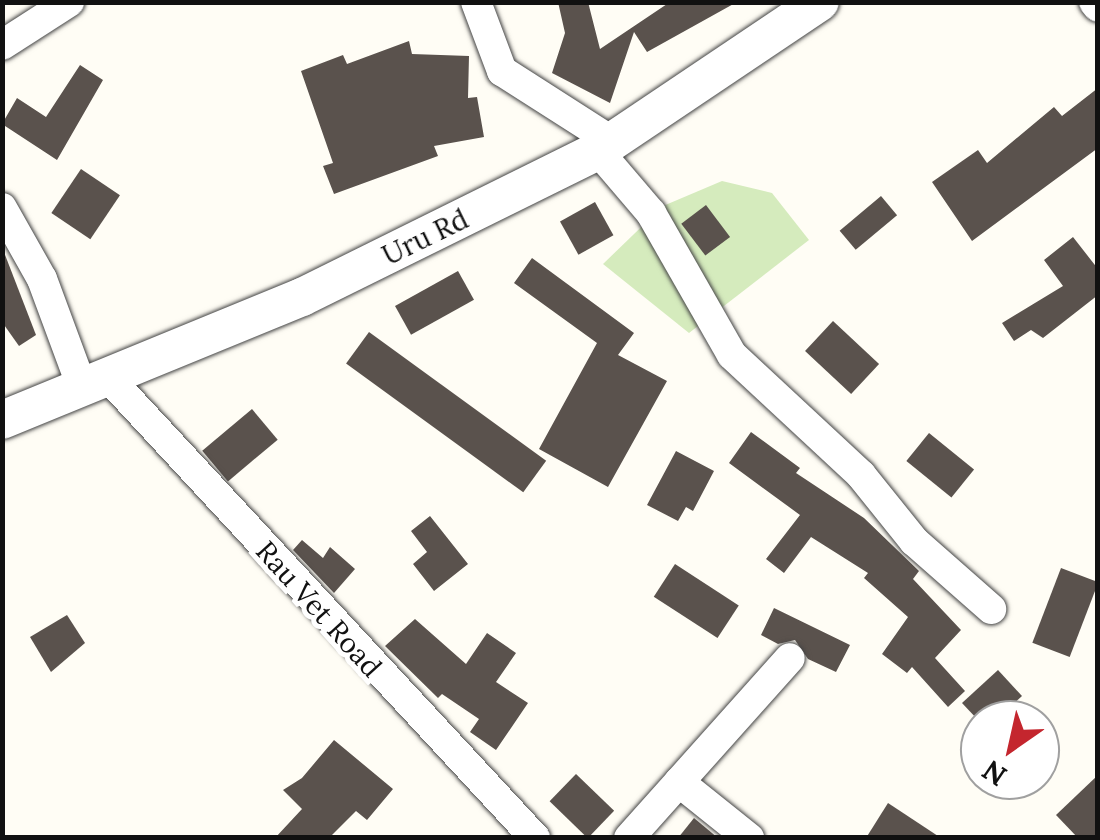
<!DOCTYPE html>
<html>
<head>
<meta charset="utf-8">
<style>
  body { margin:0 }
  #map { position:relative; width:1100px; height:840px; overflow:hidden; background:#fffdf5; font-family:Lora,serif }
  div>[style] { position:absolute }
  .green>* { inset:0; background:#d5ebbd }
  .building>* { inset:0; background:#5a524d; transform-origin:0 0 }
  .roads { filter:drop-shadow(0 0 2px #444) drop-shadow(0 0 2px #444) }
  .minor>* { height:30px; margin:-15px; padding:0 15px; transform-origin:15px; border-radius:15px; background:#fff }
  .tertiary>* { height:38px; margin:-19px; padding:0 19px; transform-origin:19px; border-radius:19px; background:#fff }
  span { translate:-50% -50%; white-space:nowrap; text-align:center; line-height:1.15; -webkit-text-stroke:10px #fff; paint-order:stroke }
  .street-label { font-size:28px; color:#111 }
  .frame { position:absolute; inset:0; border:5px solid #111; pointer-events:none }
  .north { position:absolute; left:960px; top:700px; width:100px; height:100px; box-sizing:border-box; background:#fff; border:2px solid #a0a0a0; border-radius:50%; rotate:214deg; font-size:28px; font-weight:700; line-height:40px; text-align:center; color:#111 }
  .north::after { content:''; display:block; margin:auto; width:35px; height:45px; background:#c4262e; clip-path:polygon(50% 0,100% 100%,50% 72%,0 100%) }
</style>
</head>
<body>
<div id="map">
  <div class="green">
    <i style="clip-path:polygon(722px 181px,772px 193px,809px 240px,689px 333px,603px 264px,663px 206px)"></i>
  </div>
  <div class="building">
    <i style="clip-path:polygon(558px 2px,588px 2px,600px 49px,670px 2px,737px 2px,647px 52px,634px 32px,610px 103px,552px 73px,565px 33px)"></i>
    <i style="clip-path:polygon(409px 41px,412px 54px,469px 56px,468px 98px,477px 97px,484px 137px,434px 146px,438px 156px,334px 194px,323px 166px,333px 163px,301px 71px,343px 55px,347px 64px)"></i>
    <i style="clip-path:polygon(80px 65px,103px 80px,57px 160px,2px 124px,17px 98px,46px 117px)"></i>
    <i style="clip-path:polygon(1098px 88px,1098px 148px,972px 241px,932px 182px,978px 150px,987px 163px,1054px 107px,1062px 116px)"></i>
    <i style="left:81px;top:169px;width:47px;height:53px;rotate:34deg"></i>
    <i style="left:881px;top:196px;width:25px;height:54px;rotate:50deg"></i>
    <i style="left:595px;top:202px;width:38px;height:40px;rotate:61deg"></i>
    <i style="left:706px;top:205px;width:40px;height:31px;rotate:53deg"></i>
    <i style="clip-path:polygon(1073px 237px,1098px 269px,1098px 295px,1043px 338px,1031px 330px,1014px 341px,1002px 323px,1063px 286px,1044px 260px)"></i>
    <i style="clip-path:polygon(2px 247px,36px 335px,19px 346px,2px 322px)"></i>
    <i style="clip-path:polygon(532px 258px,634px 333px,618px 355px,667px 381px,608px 487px,539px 449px,597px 343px,514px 283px)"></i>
    <i style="left:458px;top:271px;width:33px;height:72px;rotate:61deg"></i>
    <i style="left:833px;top:321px;width:63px;height:41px;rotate:43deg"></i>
    <i style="left:369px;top:332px;width:219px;height:39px;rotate:36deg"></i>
    <i style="left:252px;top:409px;width:40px;height:65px;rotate:50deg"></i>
    <i style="clip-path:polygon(751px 432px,800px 468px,796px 473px,864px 518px,919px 571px,913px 579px,961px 630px,935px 658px,965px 691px,948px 707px,912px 667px,907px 673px,882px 654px,908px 617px,864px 578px,868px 573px,811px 537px,784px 573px,766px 559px,800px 515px,729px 463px)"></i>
    <i style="left:929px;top:433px;width:58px;height:36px;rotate:39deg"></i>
    <i style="clip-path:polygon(676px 451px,714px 471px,693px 511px,686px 507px,678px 521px,647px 505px)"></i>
    <i style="clip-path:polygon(430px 516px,468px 564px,434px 591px,413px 564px,427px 552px,411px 531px)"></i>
    <i style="clip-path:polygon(302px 540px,323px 558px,330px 547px,355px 569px,334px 593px,293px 550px)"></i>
    <i style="left:675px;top:564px;width:76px;height:39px;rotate:33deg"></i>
    <i style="left:1061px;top:568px;width:40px;height:80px;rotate:21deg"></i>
    <i style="clip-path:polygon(774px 608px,850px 645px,836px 672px,808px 659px,795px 640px,778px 644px,761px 635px)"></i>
    <i style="clip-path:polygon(67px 615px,85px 643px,51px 672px,30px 637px)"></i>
    <i style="clip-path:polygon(415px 619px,466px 664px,487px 633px,516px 653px,496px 682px,528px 703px,496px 750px,470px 732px,479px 719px,442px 694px,438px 698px,385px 646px)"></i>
    <i style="clip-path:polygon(998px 670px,1022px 696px,996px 720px,978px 720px,962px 703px)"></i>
    <i style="clip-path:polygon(334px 740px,393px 789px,367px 820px,356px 811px,329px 838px,275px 838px,302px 809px,283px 790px,302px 778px)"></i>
    <i style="left:576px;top:774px;width:53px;height:38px;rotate:44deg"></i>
    <i style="clip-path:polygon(1098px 775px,1098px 838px,1078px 838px,1056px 815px)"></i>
    <i style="clip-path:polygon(888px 803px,941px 838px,866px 838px)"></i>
    <i style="clip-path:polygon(694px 818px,718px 838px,678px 838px)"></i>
  </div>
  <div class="roads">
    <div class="minor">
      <i style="left:476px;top:2px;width:74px;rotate:69.4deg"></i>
      <i style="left:502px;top:71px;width:132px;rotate:32.6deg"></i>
      <i style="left:1094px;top:2px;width:6px;rotate:51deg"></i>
      <i style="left:2px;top:45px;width:80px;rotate:-32.7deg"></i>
      <i style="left:598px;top:151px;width:82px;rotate:49.5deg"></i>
      <i style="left:651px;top:213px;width:163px;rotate:60.3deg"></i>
      <i style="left:732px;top:355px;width:176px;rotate:42.9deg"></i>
      <i style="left:861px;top:475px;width:85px;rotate:51.2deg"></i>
      <i style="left:914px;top:541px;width:103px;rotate:41.4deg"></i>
      <i style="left:2px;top:208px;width:81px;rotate:60.6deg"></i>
      <i style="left:42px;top:279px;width:115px;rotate:69.7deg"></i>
      <i style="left:107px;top:376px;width:630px;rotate:47.19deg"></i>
      <i style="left:679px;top:782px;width:90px;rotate:38.7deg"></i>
      <i style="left:629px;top:838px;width:241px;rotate:-48.2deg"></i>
    </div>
    <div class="tertiary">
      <i style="left:2px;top:420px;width:324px;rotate:-22.3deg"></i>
      <i style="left:302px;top:297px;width:330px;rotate:-26.3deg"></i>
      <i style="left:598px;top:151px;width:267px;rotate:-33.9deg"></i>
    </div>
  </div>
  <div class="street-label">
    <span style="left:425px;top:237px;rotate:-26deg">Uru Rd</span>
    <span style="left:319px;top:609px;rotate:48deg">Rau Vet Road</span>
  </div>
  <div class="frame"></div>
  <div class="north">N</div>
</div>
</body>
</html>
